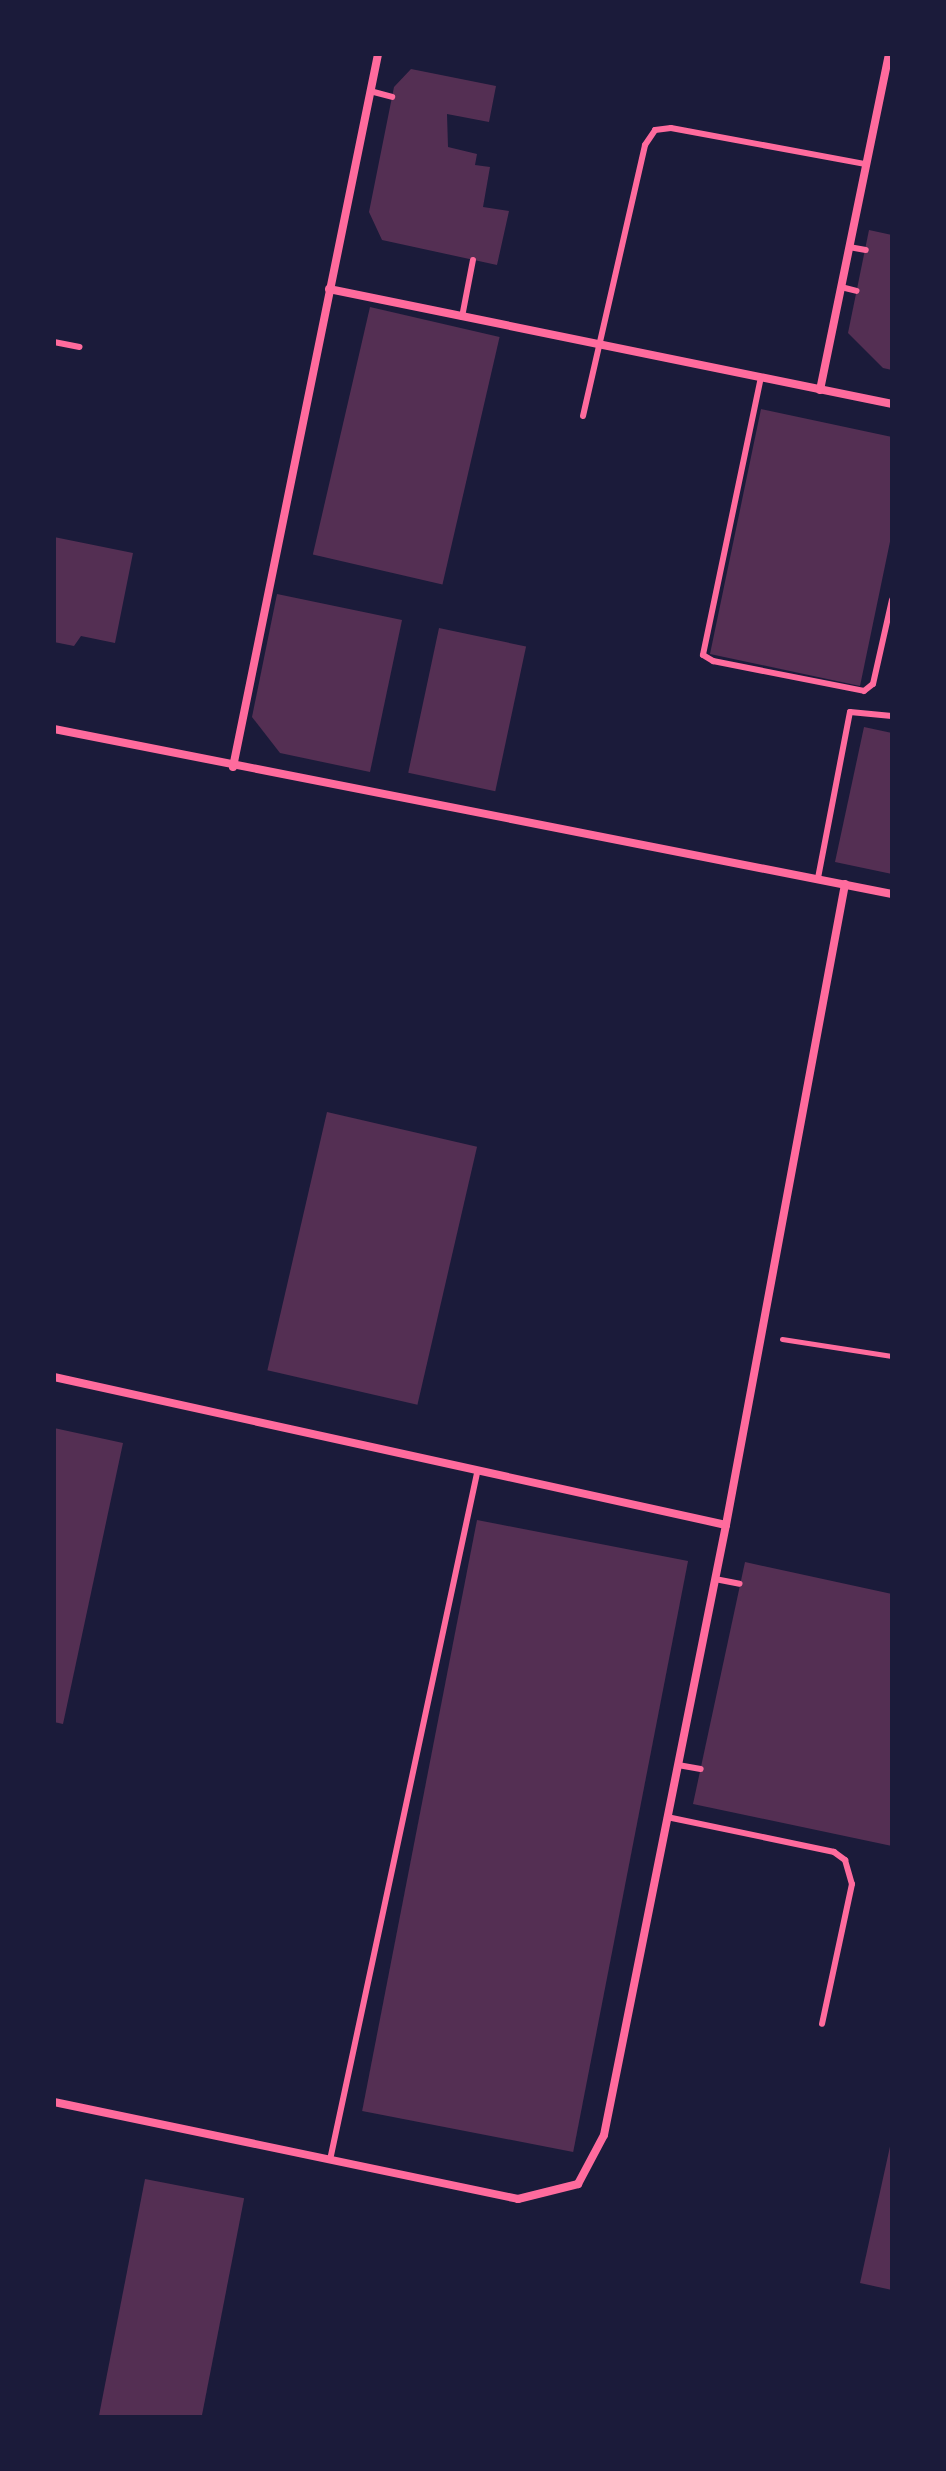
<!DOCTYPE html>
<html>
<head>
<meta charset="utf-8">
<style>
  body { margin:0 }
  #map { position:relative; width:946px; height:2471px; overflow:hidden; background:#1b1b3a; font-family:"IBM Plex Serif",serif }
  div>[style] { position:absolute }
  .building>* { inset:0; background:#542f53; transform-origin:0 0 }
  .path>* { height:5px; margin:-2.5px; padding:0 2.5px; transform-origin:2.5px; border-radius:2.5px; background:#ff6b9d }
  .service>* { height:6px; margin:-3px; padding:0 3px; transform-origin:3px; border-radius:3px; background:#ff6b9d }
  .minor>* { height:8px; margin:-4px; padding:0 4px; transform-origin:4px; border-radius:4px; background:#ff6b9d }
  span { translate:-50% -50%; white-space:nowrap; text-align:center; line-height:1.15; -webkit-text-stroke:8px #1b1b3a; paint-order:stroke }
  .frame { position:absolute; inset:0; border:56px solid #1b1b3a; pointer-events:none }
</style>
</head>
<body>
<div id="map">
  <div class="building">
    <i style="clip-path:polygon(411px 69px,496px 86px,489px 122px,447px 114px,448px 147px,477px 154px,475px 165px,490px 167px,483px 207px,509px 211px,497px 265px,382px 240px,369px 212px,394px 87px)"></i>
    <i style="clip-path:polygon(869px 230px,892px 235px,892px 370px,883px 368px,848px 333px)"></i>
    <i style="left:370px;top:307px;width:133px;height:254px;rotate:13deg"></i>
    <i style="clip-path:polygon(761px 409px,892px 437px,892px 532px,860px 686px,710px 654px)"></i>
    <i style="clip-path:polygon(54px 537px,133px 553px,115px 643px,81px 636px,74px 646px,54px 642px)"></i>
    <i style="clip-path:polygon(277px 594px,402px 620px,370px 772px,280px 753px,252px 717px)"></i>
    <i style="left:439px;top:628px;width:89px;height:148px;rotate:12deg"></i>
    <i style="clip-path:polygon(864px 727px,892px 733px,892px 874px,835px 862px)"></i>
    <i style="left:327px;top:1112px;width:154px;height:265px;rotate:13deg"></i>
    <i style="clip-path:polygon(54px 1428px,123px 1443px,63px 1724px,54px 1722px)"></i>
    <i style="left:477px;top:1520px;width:215px;height:602px;rotate:11deg"></i>
    <i style="clip-path:polygon(745px 1562px,892px 1594px,892px 1846px,693px 1804px)"></i>
    <i style="clip-path:polygon(891px 2142px,892px 2142px,892px 2290px,860px 2283px)"></i>
    <i style="left:145px;top:2179px;width:101px;height:243px;rotate:11deg"></i>
  </div>
  <div class="path">
    <i style="left:782px;top:1339px;width:111px;rotate:8.8deg"></i>
  </div>
  <div class="service">
    <i style="left:370px;top:91px;width:23px;rotate:15deg"></i>
    <i style="left:849px;top:247px;width:17px;rotate:10deg"></i>
    <i style="left:841px;top:287px;width:16px;rotate:14deg"></i>
    <i style="left:462px;top:317px;width:58px;rotate:-79.1deg"></i>
    <i style="left:54px;top:342px;width:26px;rotate:11deg"></i>
    <i style="left:761px;top:377px;width:284px;rotate:101.8deg"></i>
    <i style="left:703px;top:655px;width:12px;rotate:31deg"></i>
    <i style="left:713px;top:661px;width:154px;rotate:11.2deg"></i>
    <i style="left:864px;top:691px;width:11px;rotate:-38deg"></i>
    <i style="left:873px;top:684px;width:86px;rotate:-77.3deg"></i>
    <i style="left:583px;top:416px;width:278px;rotate:-77.1deg"></i>
    <i style="left:645px;top:145px;width:18px;rotate:-56deg"></i>
    <i style="left:655px;top:130px;width:16px;rotate:-7deg"></i>
    <i style="left:671px;top:128px;width:198px;rotate:10.5deg"></i>
    <i style="left:818px;top:878px;width:169px;rotate:-79.1deg"></i>
    <i style="left:850px;top:712px;width:42px;rotate:5.4deg"></i>
    <i style="left:715px;top:1579px;width:25px;rotate:11deg"></i>
    <i style="left:678px;top:1765px;width:23px;rotate:10deg"></i>
    <i style="left:667px;top:1817px;width:171px;rotate:11.8deg"></i>
    <i style="left:834px;top:1852px;width:14px;rotate:36deg"></i>
    <i style="left:845px;top:1860px;width:25px;rotate:74deg"></i>
    <i style="left:852px;top:1884px;width:143px;rotate:102.1deg"></i>
    <i style="left:330px;top:2160px;width:703px;rotate:-77.92deg"></i>
  </div>
  <div class="minor">
    <i style="left:329px;top:289px;width:575px;rotate:11.54deg"></i>
    <i style="left:820px;top:390px;width:343px;rotate:-78.4deg"></i>
    <i style="left:54px;top:729px;width:854px;rotate:11.14deg"></i>
    <i style="left:233px;top:767px;width:728px;rotate:-78.5deg"></i>
    <i style="left:54px;top:1377px;width:688px;rotate:12.42deg"></i>
    <i style="left:54px;top:2102px;width:474px;rotate:11.8deg"></i>
    <i style="left:518px;top:2199px;width:62px;rotate:-14deg"></i>
    <i style="left:578px;top:2184px;width:55px;rotate:-62deg"></i>
    <i style="left:604px;top:2135px;width:622px;rotate:-78.69deg"></i>
    <i style="left:726px;top:1525px;width:652px;rotate:-79.48deg"></i>
  </div>
  <div class="frame"></div>
</div>
</body>
</html>
